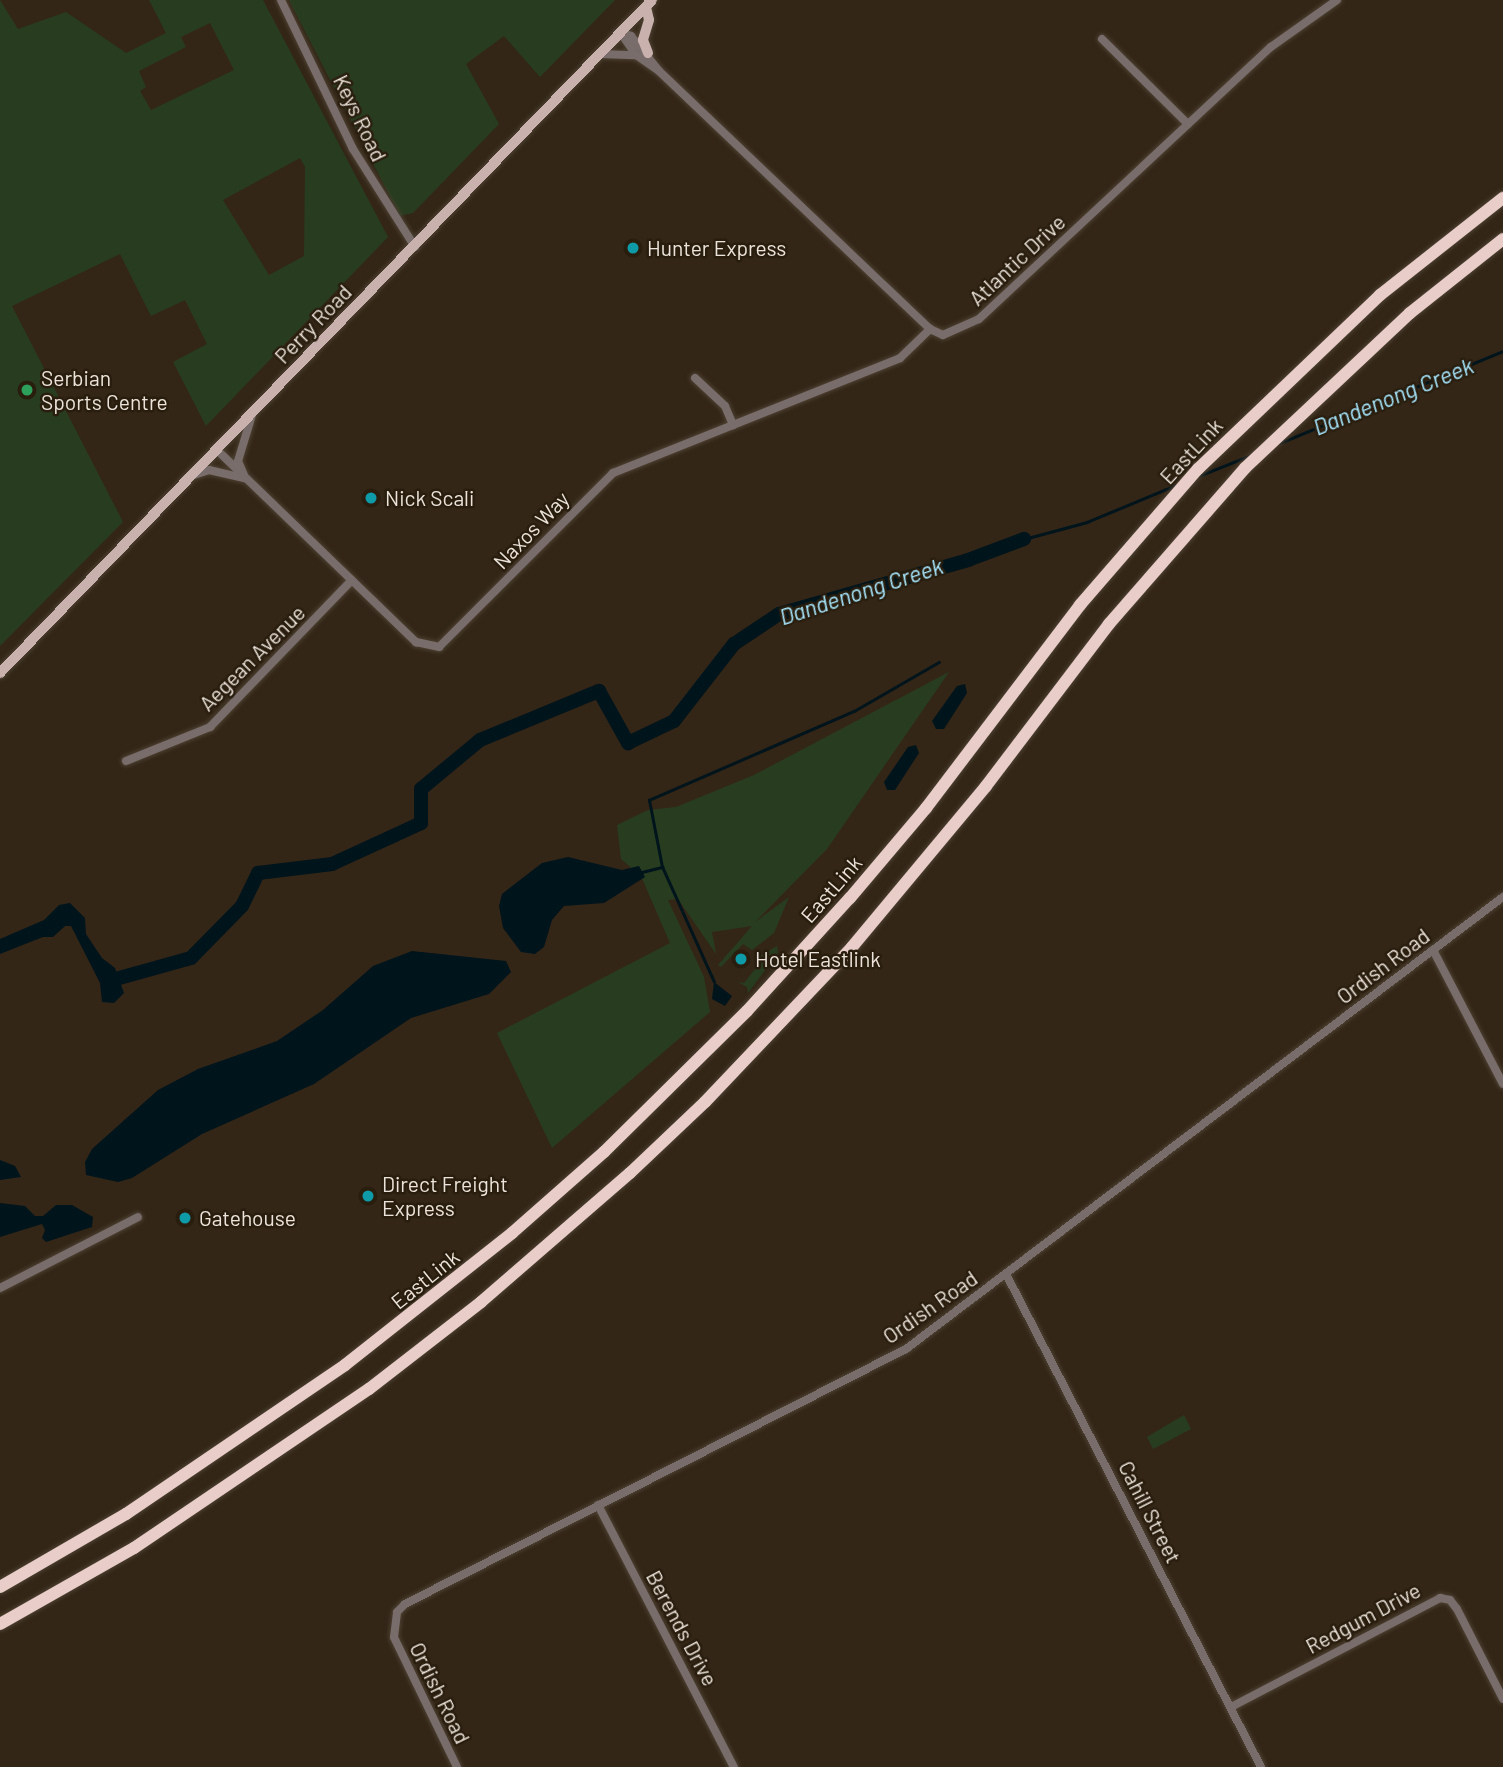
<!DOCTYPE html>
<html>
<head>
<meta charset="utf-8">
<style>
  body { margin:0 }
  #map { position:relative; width:1503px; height:1767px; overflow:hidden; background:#332617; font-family:Barlow,sans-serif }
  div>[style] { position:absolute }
  .green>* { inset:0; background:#283d20 }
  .water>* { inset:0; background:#00141c }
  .stream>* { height:2.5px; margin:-1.25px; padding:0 1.25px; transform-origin:1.25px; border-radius:1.25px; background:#00141c }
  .river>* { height:14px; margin:-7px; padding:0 7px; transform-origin:7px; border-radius:7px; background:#00141c }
  .roads { filter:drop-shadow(0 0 2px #4d4132) drop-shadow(0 0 2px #4d4132) }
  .minor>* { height:8px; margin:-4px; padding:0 4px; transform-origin:4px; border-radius:4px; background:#796d6c }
  .major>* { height:10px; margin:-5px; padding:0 5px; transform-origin:5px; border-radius:5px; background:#c9b2ae }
  .highway>* { height:12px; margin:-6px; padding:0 6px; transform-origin:6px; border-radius:6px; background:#e9cdc9 }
  .dots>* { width:19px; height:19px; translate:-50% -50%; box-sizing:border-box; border:4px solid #291d0e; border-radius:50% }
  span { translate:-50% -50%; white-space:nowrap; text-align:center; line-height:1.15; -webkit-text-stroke:5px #291d0e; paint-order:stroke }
  .street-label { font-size:21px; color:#ece4da }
  .poi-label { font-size:21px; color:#ece4da }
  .left { translate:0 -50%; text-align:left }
  .water-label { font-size:23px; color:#a7e7fe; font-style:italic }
</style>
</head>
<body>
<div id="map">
  <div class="green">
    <i style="clip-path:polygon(evenodd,0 0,18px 29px,66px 12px,126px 53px,166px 33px,149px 0,263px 0,388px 237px,206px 426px,173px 362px,207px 344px,185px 300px,151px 316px,120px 254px,12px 306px,123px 522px,0 646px,0 0,210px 23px,234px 70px,151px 110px,140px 91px,146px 87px,139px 71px,186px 47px,181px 37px,210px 23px,0 0,300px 158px,305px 167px,304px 256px,269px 275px,223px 200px,300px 158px)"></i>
    <i style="clip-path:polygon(289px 0,615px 0,540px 77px,504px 36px,466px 64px,499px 124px,413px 213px,400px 216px)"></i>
    <i style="clip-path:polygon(949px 672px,827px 849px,755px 922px,789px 897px,774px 933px,752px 950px,743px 944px,721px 967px,718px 965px,752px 926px,712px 932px,716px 954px,678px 899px,668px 900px,704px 977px,710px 1012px,552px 1148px,497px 1033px,670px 943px,641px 876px,621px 859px,617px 825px,648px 810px,676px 807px,754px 775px)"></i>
    <i style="clip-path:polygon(777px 946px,778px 953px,748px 993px,747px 987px,738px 982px,744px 983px,763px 959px,760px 956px)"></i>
    <i style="clip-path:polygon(1184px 1415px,1191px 1429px,1153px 1449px,1147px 1437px)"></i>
  </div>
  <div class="water">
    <i style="clip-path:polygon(965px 684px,967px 693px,944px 729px,936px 729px,932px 721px,957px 686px)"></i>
    <i style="clip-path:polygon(916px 745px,919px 753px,895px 790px,887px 790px,884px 782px,908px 747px)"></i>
    <i style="clip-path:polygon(568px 857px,622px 870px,639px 866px,645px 877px,604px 903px,564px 906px,552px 920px,544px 947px,535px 954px,521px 952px,503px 928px,499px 906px,502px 894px,542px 863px)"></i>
    <i style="clip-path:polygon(70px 903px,85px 918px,86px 934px,102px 958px,115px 968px,124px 993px,114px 1003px,102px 1002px,100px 983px,71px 926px,65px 926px,53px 937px,43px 937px,0 954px,0 939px,44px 920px,59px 905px)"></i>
    <i style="clip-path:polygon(412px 951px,506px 961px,511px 972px,489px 994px,411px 1018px,314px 1084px,202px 1134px,132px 1178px,118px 1182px,86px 1175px,85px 1162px,92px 1149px,158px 1090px,198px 1069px,277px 1041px,323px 1010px,373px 966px)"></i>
    <i style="clip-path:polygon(714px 982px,732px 996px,725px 1006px,712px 999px)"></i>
    <i style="clip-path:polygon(0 1160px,15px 1166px,21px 1177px,0 1180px)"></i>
    <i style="clip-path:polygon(0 1203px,25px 1206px,35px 1216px,43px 1216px,56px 1205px,72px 1205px,93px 1217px,92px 1227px,46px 1242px,42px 1238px,45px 1230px,42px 1224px,0 1237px)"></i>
  </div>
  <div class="stream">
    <i style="left:1280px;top:443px;width:241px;rotate:-22.4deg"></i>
    <i style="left:1199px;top:476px;width:56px;rotate:-22deg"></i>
    <i style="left:1024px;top:539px;width:65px;rotate:-15.1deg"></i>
    <i style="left:1087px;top:522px;width:96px;rotate:-22.6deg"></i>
    <i style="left:642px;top:872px;width:21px;rotate:-14deg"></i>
    <i style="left:714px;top:982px;width:126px;rotate:-114.3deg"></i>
    <i style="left:662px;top:867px;width:68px;rotate:-101deg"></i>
    <i style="left:649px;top:800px;width:223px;rotate:-23.5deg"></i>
    <i style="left:854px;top:711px;width:98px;rotate:-30deg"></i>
  </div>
  <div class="river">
    <i style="left:106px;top:971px;width:11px;rotate:56deg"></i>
    <i style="left:112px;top:980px;width:82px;rotate:-15.6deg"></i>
    <i style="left:191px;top:958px;width:73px;rotate:-45.6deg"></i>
    <i style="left:242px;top:906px;width:37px;rotate:-64deg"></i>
    <i style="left:258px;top:873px;width:75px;rotate:-6.9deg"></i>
    <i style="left:332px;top:864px;width:98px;rotate:-24.7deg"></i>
    <i style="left:421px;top:823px;width:34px;rotate:-90deg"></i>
    <i style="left:421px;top:789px;width:77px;rotate:-39.7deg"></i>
    <i style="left:480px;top:740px;width:129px;rotate:-22.4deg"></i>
    <i style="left:599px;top:691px;width:60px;rotate:60.9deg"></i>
    <i style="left:628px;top:743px;width:51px;rotate:-25.6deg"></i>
    <i style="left:674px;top:721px;width:98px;rotate:-52.1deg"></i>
    <i style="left:734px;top:644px;width:54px;rotate:-33.7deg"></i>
    <i style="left:779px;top:614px;width:197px;rotate:-15.9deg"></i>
    <i style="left:968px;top:560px;width:60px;rotate:-20.6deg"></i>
  </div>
  <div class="roads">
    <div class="minor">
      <i style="left:281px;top:0;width:165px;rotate:64.2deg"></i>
      <i style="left:353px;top:149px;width:116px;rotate:57.7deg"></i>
      <i style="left:620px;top:32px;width:12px;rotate:20deg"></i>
      <i style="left:631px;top:36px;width:45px;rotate:51.3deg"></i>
      <i style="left:659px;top:71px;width:374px;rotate:43.6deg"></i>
      <i style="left:930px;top:329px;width:14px;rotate:25deg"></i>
      <i style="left:943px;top:335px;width:39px;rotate:-24deg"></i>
      <i style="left:979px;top:319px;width:399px;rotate:-43deg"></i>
      <i style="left:1271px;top:47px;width:81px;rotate:-35.5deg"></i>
      <i style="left:620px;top:32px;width:28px;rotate:55deg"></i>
      <i style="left:636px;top:55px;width:28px;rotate:35deg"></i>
      <i style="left:1102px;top:39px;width:121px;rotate:44.7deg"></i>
      <i style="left:599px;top:54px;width:37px;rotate:2deg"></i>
      <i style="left:695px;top:378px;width:41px;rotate:43deg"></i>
      <i style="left:725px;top:406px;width:21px;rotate:67deg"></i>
      <i style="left:217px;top:450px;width:277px;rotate:44deg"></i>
      <i style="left:416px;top:642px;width:24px;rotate:12deg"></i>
      <i style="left:439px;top:647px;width:246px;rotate:-45deg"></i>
      <i style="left:613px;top:473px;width:309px;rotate:-21.8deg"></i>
      <i style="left:900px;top:358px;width:42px;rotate:-44deg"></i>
      <i style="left:194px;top:475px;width:16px;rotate:-18deg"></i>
      <i style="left:209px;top:470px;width:37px;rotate:13deg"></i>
      <i style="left:244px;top:475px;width:15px;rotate:-113deg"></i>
      <i style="left:238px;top:461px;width:48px;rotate:-73.1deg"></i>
      <i style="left:126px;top:761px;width:91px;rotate:-22deg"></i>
      <i style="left:210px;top:727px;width:204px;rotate:-46deg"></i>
      <i style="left:1433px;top:950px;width:151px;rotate:62.4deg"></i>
      <i style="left:1006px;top:1274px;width:555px;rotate:62.65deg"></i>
      <i style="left:0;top:1288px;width:155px;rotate:-27.2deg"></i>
      <i style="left:598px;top:1505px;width:295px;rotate:62.6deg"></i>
      <i style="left:1231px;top:1707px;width:236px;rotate:-27.5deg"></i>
      <i style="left:1440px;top:1598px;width:10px;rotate:11deg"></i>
      <i style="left:1450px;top:1600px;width:11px;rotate:52deg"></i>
      <i style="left:1457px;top:1609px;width:101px;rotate:62.9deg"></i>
      <i style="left:457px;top:1767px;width:144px;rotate:-115.9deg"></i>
      <i style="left:394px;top:1637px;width:25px;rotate:-83deg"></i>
      <i style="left:397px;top:1612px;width:11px;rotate:-45deg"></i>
      <i style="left:405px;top:1604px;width:562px;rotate:-26.98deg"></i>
      <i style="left:906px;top:1349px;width:749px;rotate:-37.13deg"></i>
    </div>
    <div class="major">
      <i style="left:646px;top:7px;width:13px;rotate:77deg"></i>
      <i style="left:649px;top:20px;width:21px;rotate:107deg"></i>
      <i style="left:643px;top:40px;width:14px;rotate:69deg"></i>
      <i style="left:0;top:673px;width:937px;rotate:-45.91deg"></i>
    </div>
    <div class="highway">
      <i style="left:0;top:1587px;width:146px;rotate:-30.1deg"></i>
      <i style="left:126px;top:1514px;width:265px;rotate:-34.2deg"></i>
      <i style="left:345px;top:1365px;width:213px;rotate:-38.3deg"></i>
      <i style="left:512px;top:1233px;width:123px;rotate:-41.4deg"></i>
      <i style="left:604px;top:1152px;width:201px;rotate:-44.6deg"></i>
      <i style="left:747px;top:1011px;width:153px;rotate:-47.7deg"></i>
      <i style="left:850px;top:898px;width:118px;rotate:-49.8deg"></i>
      <i style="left:926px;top:808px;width:255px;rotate:-52.8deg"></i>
      <i style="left:1080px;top:605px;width:180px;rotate:-49.1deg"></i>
      <i style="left:1198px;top:469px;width:252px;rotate:-43.7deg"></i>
      <i style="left:1380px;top:295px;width:157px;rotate:-38.3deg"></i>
      <i style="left:0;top:1624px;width:154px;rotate:-29.6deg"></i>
      <i style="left:134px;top:1548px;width:284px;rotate:-34.1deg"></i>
      <i style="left:369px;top:1389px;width:142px;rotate:-37.8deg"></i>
      <i style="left:481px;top:1302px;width:197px;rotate:-40.9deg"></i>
      <i style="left:630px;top:1173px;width:103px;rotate:-43.4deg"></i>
      <i style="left:705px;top:1102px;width:214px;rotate:-46.5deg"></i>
      <i style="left:852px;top:947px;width:209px;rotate:-50.2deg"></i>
      <i style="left:986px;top:786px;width:203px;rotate:-52.8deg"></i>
      <i style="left:1109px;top:624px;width:207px;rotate:-48.9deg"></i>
      <i style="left:1245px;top:468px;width:226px;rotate:-43.2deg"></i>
      <i style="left:1410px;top:313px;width:119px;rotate:-38.5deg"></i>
    </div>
  </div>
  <div class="dots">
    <i style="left:633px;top:248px;background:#0f9aa8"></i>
    <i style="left:27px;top:390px;background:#2e9e5b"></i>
    <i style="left:371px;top:498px;background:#0f9aa8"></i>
    <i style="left:741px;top:959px;background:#0f9aa8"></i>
    <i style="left:368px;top:1196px;background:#0f9aa8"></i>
    <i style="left:185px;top:1218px;background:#0f9aa8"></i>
  </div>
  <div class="street-label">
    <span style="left:360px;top:118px;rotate:64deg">Keys Road</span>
    <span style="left:1017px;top:260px;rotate:-43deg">Atlantic Drive</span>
    <span style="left:313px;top:324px;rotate:-46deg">Perry Road</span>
    <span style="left:1191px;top:451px;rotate:-47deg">EastLink</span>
    <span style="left:531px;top:530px;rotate:-46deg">Naxos Way</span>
    <span style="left:252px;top:658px;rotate:-45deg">Aegean Avenue</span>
    <span style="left:831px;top:889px;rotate:-49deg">EastLink</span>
    <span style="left:1383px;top:966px;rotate:-37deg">Ordish Road</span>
    <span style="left:425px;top:1279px;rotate:-39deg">EastLink</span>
    <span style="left:930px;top:1307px;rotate:-35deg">Ordish Road</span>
    <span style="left:1150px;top:1512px;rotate:63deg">Cahill Street</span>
    <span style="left:1363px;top:1618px;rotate:-28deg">Redgum Drive</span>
    <span style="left:682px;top:1628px;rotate:62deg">Berends Drive</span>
    <span style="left:440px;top:1693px;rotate:64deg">Ordish Road</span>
  </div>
  <div class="poi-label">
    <span class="left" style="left:647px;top:248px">Hunter Express</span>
    <span class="left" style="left:41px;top:390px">Serbian<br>Sports Centre</span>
    <span class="left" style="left:385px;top:498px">Nick Scali</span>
    <span class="left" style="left:755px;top:959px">Hotel Eastlink</span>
    <span class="left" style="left:382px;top:1196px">Direct Freight<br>Express</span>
    <span class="left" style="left:199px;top:1218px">Gatehouse</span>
  </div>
  <div class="water-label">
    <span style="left:1393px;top:396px;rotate:-22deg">Dandenong Creek</span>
    <span style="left:861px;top:591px;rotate:-18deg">Dandenong Creek</span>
  </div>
</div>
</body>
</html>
